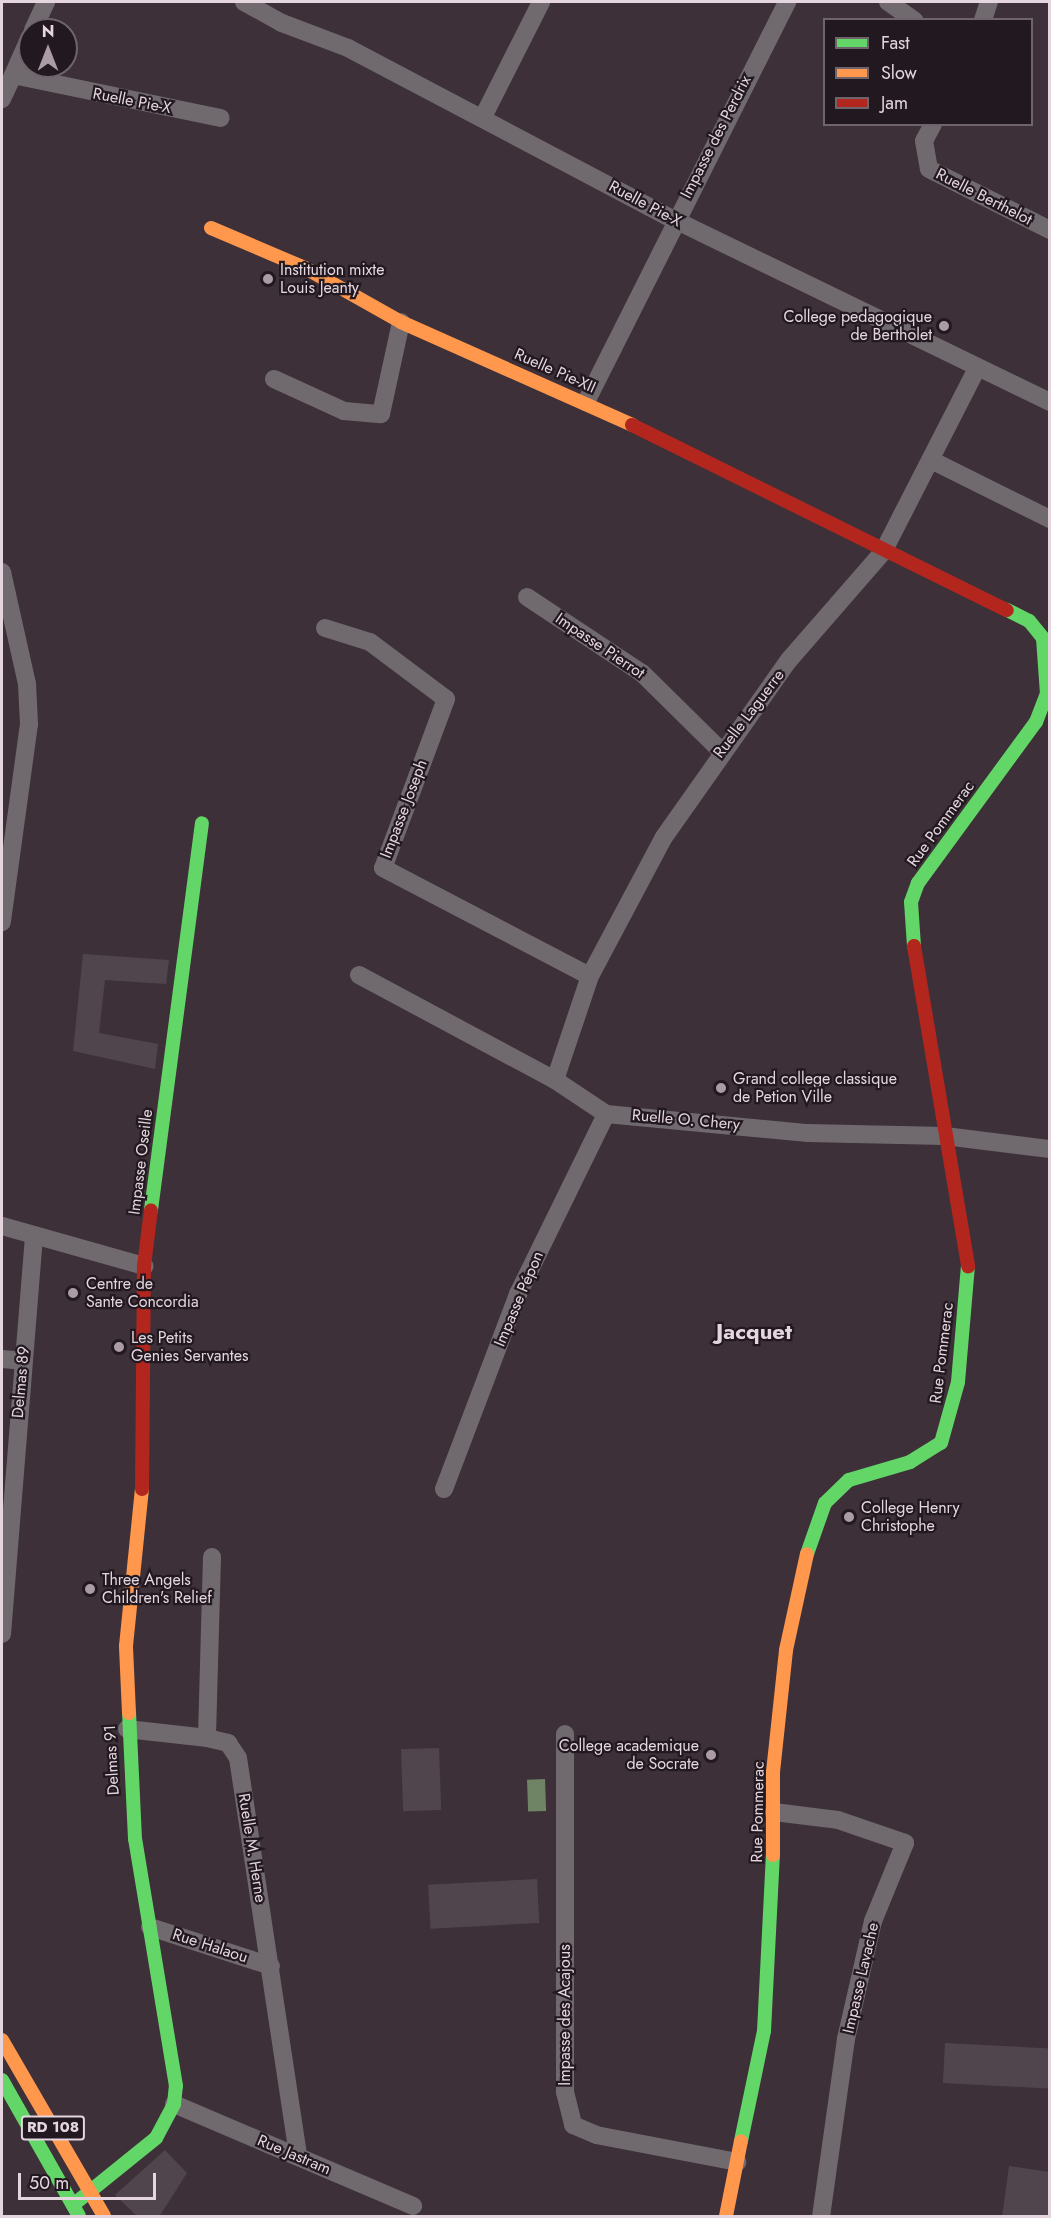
<!DOCTYPE html>
<html>
<head>
<meta charset="utf-8">
<style>
  body { margin:0 }
  #map { position:relative; width:1051px; height:2218px; overflow:hidden; background:#3d3039; font-family:Jost,sans-serif }
  div>[style] { position:absolute }
  .water>* { inset:0; background:#6f8365; transform-origin:0 0 }
  .building>* { inset:0; background:#50454d; transform-origin:0 0 }
  .street>* { height:18px; margin:-9px; padding:0 9px; transform-origin:9px; border-radius:9px; background:#706a6f }
  .fast>* { height:14px; margin:-7px; padding:0 7px; transform-origin:7px; border-radius:7px; background:#63d668 }
  .slow>* { height:14px; margin:-7px; padding:0 7px; transform-origin:7px; border-radius:7px; background:#ff974d }
  .jam>* { height:14px; margin:-7px; padding:0 7px; transform-origin:7px; border-radius:7px; background:#b3261e }
  .dots>* { width:16px; height:16px; translate:-50% -50%; box-sizing:border-box; border:3px solid #22181f; border-radius:50% }
  span { translate:-50% -50%; white-space:nowrap; text-align:center; line-height:1.15; -webkit-text-stroke:4.5px #22181f; paint-order:stroke }
  .shield-label span { padding:2px 4px; background:#22181f; border:2px solid; border-radius:4px; -webkit-text-stroke-width:0 }
  .shield-label { font-size:15px; color:#e4d5df; font-weight:700 }
  .street-label { font-size:16px; color:#e4d5df }
  .poi-label { font-size:16px; color:#e4d5df }
  .left { translate:0 -50%; text-align:left }
  .right { translate:-100% -50%; text-align:right }
  .district-label { font-size:22px; color:#e4d5df; font-weight:700 }
  .frame { position:absolute; inset:0; border:3px solid #e4d5df; pointer-events:none }
  .legend { position:absolute; left:823px; top:18px; width:210px; height:108px; box-sizing:border-box; background:#22181f; border:2px solid #70646c; margin:0; padding:8px 10px; list-style:none; font-size:18px; color:#e4d5df }
  .legend li { display:flex; align-items:center; gap:12px; height:30px }
  .legend b { width:30px; border:2px solid #70646c }
  .north { position:absolute; left:18px; top:18px; width:60px; height:60px; box-sizing:border-box; background:#22181f; border:2px solid #70646c; border-radius:50%; rotate:0deg; font-size:16px; font-weight:700; line-height:24px; text-align:center; color:#e4d5df }
  .north::after { content:''; display:block; margin:auto; width:21px; height:27px; background:#aa9ba5; clip-path:polygon(50% 0,100% 100%,50% 72%,0 100%) }
  .scale { position:absolute; left:18px; top:2173px; width:138px; height:27px; box-sizing:border-box; border:3px solid #e4d5df; border-top:0; padding-left:8px; font-size:18px; line-height:21px; white-space:nowrap; color:#e4d5df; -webkit-text-stroke:4px #22181f; paint-order:stroke }
</style>
</head>
<body>
<div id="map">
  <div class="water">
    <i style="left:545px;top:1779px;width:32px;height:18px;rotate:88deg"></i>
  </div>
  <div class="building">
    <i style="clip-path:polygon(83px 954px,169px 960px,166px 984px,105px 980px,99px 1033px,158px 1044px,155px 1069px,73px 1051px)"></i>
    <i style="left:439px;top:1748px;width:62px;height:38px;rotate:88deg"></i>
    <i style="left:537px;top:1879px;width:44px;height:109px;rotate:87deg"></i>
    <i style="left:945px;top:2043px;width:105px;height:40px;rotate:3deg"></i>
    <i style="clip-path:polygon(165px 2150px,187px 2173px,159px 2217px,138px 2217px,115px 2195px)"></i>
    <i style="clip-path:polygon(1009px 2166px,1050px 2172px,1050px 2217px,1002px 2217px)"></i>
  </div>
  <div class="street">
    <i style="left:244px;top:2px;width:43px;rotate:28.9deg"></i>
    <i style="left:282px;top:23px;width:71px;rotate:20.7deg"></i>
    <i style="left:348px;top:48px;width:367px;rotate:27.8deg"></i>
    <i style="left:673px;top:219px;width:419px;rotate:25.9deg"></i>
    <i style="left:888px;top:2px;width:32px;rotate:35deg"></i>
    <i style="left:983px;top:20px;width:19px;rotate:-72deg"></i>
    <i style="left:33px;top:30px;width:31px;rotate:-65deg"></i>
    <i style="left:30px;top:37px;width:42px;rotate:114.1deg"></i>
    <i style="left:13px;top:75px;width:212px;rotate:11.7deg"></i>
    <i style="left:2px;top:99px;width:26px;rotate:-65deg"></i>
    <i style="left:483px;top:117px;width:129px;rotate:-63.2deg"></i>
    <i style="left:933px;top:124px;width:19px;rotate:118deg"></i>
    <i style="left:924px;top:141px;width:28px;rotate:80deg"></i>
    <i style="left:929px;top:169px;width:136px;rotate:26.8deg"></i>
    <i style="left:274px;top:379px;width:77px;rotate:24.6deg"></i>
    <i style="left:344px;top:411px;width:37px;rotate:5deg"></i>
    <i style="left:381px;top:414px;width:94px;rotate:-77.7deg"></i>
    <i style="left:586px;top:402px;width:448px;rotate:-63.3deg"></i>
    <i style="left:933px;top:461px;width:131px;rotate:26.4deg"></i>
    <i style="left:2px;top:572px;width:115px;rotate:77.4deg"></i>
    <i style="left:27px;top:684px;width:40px;rotate:87.1deg"></i>
    <i style="left:29px;top:724px;width:200px;rotate:97.8deg"></i>
    <i style="left:527px;top:597px;width:138px;rotate:33.5deg"></i>
    <i style="left:642px;top:673px;width:110px;rotate:44.6deg"></i>
    <i style="left:325px;top:628px;width:47px;rotate:17.3deg"></i>
    <i style="left:370px;top:642px;width:95px;rotate:36.9deg"></i>
    <i style="left:446px;top:699px;width:180px;rotate:110.4deg"></i>
    <i style="left:383px;top:868px;width:233px;rotate:27.6deg"></i>
    <i style="left:359px;top:975px;width:222px;rotate:28.2deg"></i>
    <i style="left:555px;top:1080px;width:61px;rotate:33.7deg"></i>
    <i style="left:606px;top:1114px;width:203px;rotate:5.4deg"></i>
    <i style="left:808px;top:1133px;width:137px;rotate:1.3deg"></i>
    <i style="left:945px;top:1136px;width:106px;rotate:7.1deg"></i>
    <i style="left:555px;top:1080px;width:110px;rotate:-71.4deg"></i>
    <i style="left:590px;top:976px;width:157px;rotate:-62deg"></i>
    <i style="left:664px;top:837px;width:217px;rotate:-54.8deg"></i>
    <i style="left:789px;top:660px;width:143px;rotate:-49deg"></i>
    <i style="left:883px;top:552px;width:207px;rotate:-62.9deg"></i>
    <i style="left:2px;top:1226px;width:148px;rotate:15.7deg"></i>
    <i style="left:2px;top:1359px;width:21px;rotate:5deg"></i>
    <i style="left:444px;top:1489px;width:209px;rotate:-69.2deg"></i>
    <i style="left:518px;top:1294px;width:200px;rotate:-63.9deg"></i>
    <i style="left:212px;top:1557px;width:181px;rotate:91.6deg"></i>
    <i style="left:207px;top:1738px;width:22px;rotate:13deg"></i>
    <i style="left:228px;top:1743px;width:18px;rotate:56deg"></i>
    <i style="left:238px;top:1758px;width:403px;rotate:81.4deg"></i>
    <i style="left:2px;top:1634px;width:398px;rotate:-85.4deg"></i>
    <i style="left:127px;top:1729px;width:81px;rotate:6.4deg"></i>
    <i style="left:565px;top:1734px;width:358px;rotate:90deg"></i>
    <i style="left:565px;top:2092px;width:34px;rotate:76deg"></i>
    <i style="left:573px;top:2125px;width:25px;rotate:23deg"></i>
    <i style="left:596px;top:2135px;width:144px;rotate:10.8deg"></i>
    <i style="left:774px;top:1812px;width:64px;rotate:7.1deg"></i>
    <i style="left:838px;top:1820px;width:71px;rotate:18.9deg"></i>
    <i style="left:905px;top:1843px;width:84px;rotate:112.3deg"></i>
    <i style="left:873px;top:1921px;width:121px;rotate:102.9deg"></i>
    <i style="left:846px;top:2039px;width:179px;rotate:98deg"></i>
    <i style="left:150px;top:1927px;width:127px;rotate:17.9deg"></i>
    <i style="left:174px;top:2104px;width:260px;rotate:23.1deg"></i>
  </div>
  <div class="fast">
    <i style="left:914px;top:946px;width:44px;rotate:-93.9deg"></i>
    <i style="left:911px;top:902px;width:20px;rotate:-70deg"></i>
    <i style="left:918px;top:883px;width:200px;rotate:-53.8deg"></i>
    <i style="left:1036px;top:722px;width:30px;rotate:-69deg"></i>
    <i style="left:1047px;top:694px;width:56px;rotate:-94.1deg"></i>
    <i style="left:1043px;top:638px;width:22px;rotate:-129deg"></i>
    <i style="left:1029px;top:621px;width:25px;rotate:-153deg"></i>
    <i style="left:151px;top:1210px;width:390px;rotate:-82.5deg"></i>
    <i style="left:807px;top:1554px;width:54px;rotate:-70.6deg"></i>
    <i style="left:825px;top:1503px;width:33px;rotate:-44deg"></i>
    <i style="left:849px;top:1480px;width:64px;rotate:-16.4deg"></i>
    <i style="left:910px;top:1462px;width:36px;rotate:-32deg"></i>
    <i style="left:941px;top:1443px;width:63px;rotate:-74.4deg"></i>
    <i style="left:958px;top:1382px;width:116px;rotate:-85.1deg"></i>
    <i style="left:2px;top:2080px;width:156px;rotate:60.5deg"></i>
    <i style="left:741px;top:2141px;width:112px;rotate:-78.2deg"></i>
    <i style="left:764px;top:2031px;width:176px;rotate:-87.1deg"></i>
    <i style="left:73px;top:2205px;width:107px;rotate:-38.9deg"></i>
    <i style="left:156px;top:2138px;width:38px;rotate:-62deg"></i>
    <i style="left:174px;top:2104px;width:18px;rotate:-84deg"></i>
    <i style="left:176px;top:2086px;width:250px;rotate:-99.4deg"></i>
    <i style="left:135px;top:1839px;width:126px;rotate:-92.7deg"></i>
  </div>
  <div class="slow">
    <i style="left:211px;top:228px;width:104px;rotate:23.1deg"></i>
    <i style="left:307px;top:269px;width:108px;rotate:29.4deg"></i>
    <i style="left:401px;top:322px;width:253px;rotate:24deg"></i>
    <i style="left:129px;top:1713px;width:67px;rotate:-92.6deg"></i>
    <i style="left:126px;top:1646px;width:158px;rotate:-84.2deg"></i>
    <i style="left:773px;top:1855px;width:83px;rotate:-90deg"></i>
    <i style="left:773px;top:1772px;width:123px;rotate:-83.9deg"></i>
    <i style="left:786px;top:1650px;width:98px;rotate:-77.7deg"></i>
    <i style="left:2px;top:2040px;width:203px;rotate:59.9deg"></i>
    <i style="left:726px;top:2216px;width:76px;rotate:-78.7deg"></i>
  </div>
  <div class="jam">
    <i style="left:632px;top:425px;width:418px;rotate:26.3deg"></i>
    <i style="left:914px;top:946px;width:325px;rotate:80.4deg"></i>
    <i style="left:142px;top:1489px;width:223px;rotate:-89.5deg"></i>
    <i style="left:144px;top:1266px;width:56px;rotate:-82.9deg"></i>
  </div>
  <div class="dots">
    <i style="left:268px;top:279px;background:#aa9ba5"></i>
    <i style="left:944px;top:326px;background:#aa9ba5"></i>
    <i style="left:721px;top:1088px;background:#aa9ba5"></i>
    <i style="left:73px;top:1293px;background:#aa9ba5"></i>
    <i style="left:119px;top:1347px;background:#aa9ba5"></i>
    <i style="left:849px;top:1517px;background:#aa9ba5"></i>
    <i style="left:90px;top:1589px;background:#aa9ba5"></i>
    <i style="left:711px;top:1755px;background:#aa9ba5"></i>
  </div>
  <div class="shield-label">
    <span style="left:53px;top:2128px">RD 108</span>
  </div>
  <div class="street-label">
    <span style="left:132px;top:101px;rotate:11deg">Ruelle Pie-X</span>
    <span style="left:716px;top:137px;rotate:-63deg">Impasse des Perdrix</span>
    <span style="left:984px;top:197px;rotate:27deg">Ruelle Berthelot</span>
    <span style="left:645px;top:204px;rotate:28deg">Ruelle Pie-X</span>
    <span style="left:555px;top:371px;rotate:24deg">Ruelle Pie-XII</span>
    <span style="left:600px;top:646px;rotate:34deg">Impasse Pierrot</span>
    <span style="left:749px;top:714px;rotate:-53deg">Ruelle Laguerre</span>
    <span style="left:404px;top:809px;rotate:-69deg">Impasse Joseph</span>
    <span style="left:941px;top:824px;rotate:-54deg">Rue Pommerac</span>
    <span style="left:686px;top:1120px;rotate:5deg">Ruelle O. Chery</span>
    <span style="left:141px;top:1162px;rotate:-83deg">Impasse Oseille</span>
    <span style="left:519px;top:1299px;rotate:-67deg">Impasse Pépon</span>
    <span style="left:942px;top:1353px;rotate:-83deg">Rue Pommerac</span>
    <span style="left:21px;top:1382px;rotate:-85deg">Delmas 89</span>
    <span style="left:112px;top:1760px;rotate:-93deg">Delmas 91</span>
    <span style="left:758px;top:1812px;rotate:-89deg">Rue Pommerac</span>
    <span style="left:252px;top:1848px;rotate:81deg">Ruelle M. Herne</span>
    <span style="left:210px;top:1946px;rotate:18deg">Rue Halaou</span>
    <span style="left:861px;top:1978px;rotate:-77deg">Impasse Lavache</span>
    <span style="left:565px;top:2015px;rotate:-90deg">Impasse des Acajous</span>
    <span style="left:294px;top:2155px;rotate:23deg">Rue Jastram</span>
  </div>
  <div class="poi-label">
    <span class="left" style="left:280px;top:279px">Institution mixte<br>Louis Jeanty</span>
    <span class="right" style="left:932px;top:326px">College pedagogique<br>de Bertholet</span>
    <span class="left" style="left:733px;top:1088px">Grand college classique<br>de Petion Ville</span>
    <span class="left" style="left:86px;top:1293px">Centre de<br>Sante Concordia</span>
    <span class="left" style="left:131px;top:1347px">Les Petits<br>Genies Servantes</span>
    <span class="left" style="left:861px;top:1517px">College Henry<br>Christophe</span>
    <span class="left" style="left:102px;top:1589px">Three Angels<br>Children's Relief</span>
    <span class="right" style="left:699px;top:1755px">College academique<br>de Socrate</span>
  </div>
  <div class="district-label">
    <span style="left:754px;top:1332px">Jacquet</span>
  </div>
  <div class="frame"></div>
  <ul class="legend">
  <li><b style="height:8px;background:#63d668"></b>Fast</li>
  <li><b style="height:8px;background:#ff974d"></b>Slow</li>
  <li><b style="height:8px;background:#b3261e"></b>Jam</li>
  </ul>
  <div class="north">N</div>
  <div class="scale">50 m</div>
</div>
</body>
</html>
